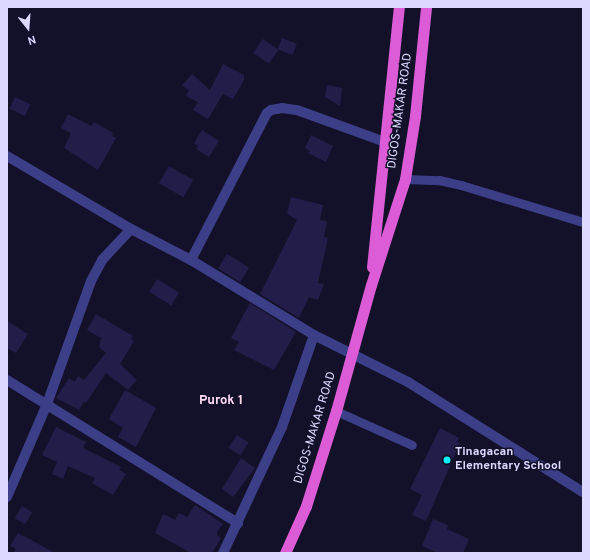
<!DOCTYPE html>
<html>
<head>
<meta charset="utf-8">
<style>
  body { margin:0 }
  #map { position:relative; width:590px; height:560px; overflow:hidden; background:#131129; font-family:Overpass,sans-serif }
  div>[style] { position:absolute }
  .building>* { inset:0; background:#231d4a; transform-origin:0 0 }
  .service>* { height:9px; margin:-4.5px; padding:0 4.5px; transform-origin:4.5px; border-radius:4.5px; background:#3c3e88 }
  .minor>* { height:10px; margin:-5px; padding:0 5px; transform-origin:5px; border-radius:5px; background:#3c3e88 }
  .trunk>* { height:11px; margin:-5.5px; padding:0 5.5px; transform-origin:5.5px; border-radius:5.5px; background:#db5cd6 }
  .dots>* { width:11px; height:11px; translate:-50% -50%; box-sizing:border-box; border:2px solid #131129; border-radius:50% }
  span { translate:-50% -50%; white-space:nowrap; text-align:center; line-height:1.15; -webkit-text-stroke:3px #131129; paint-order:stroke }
  .street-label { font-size:12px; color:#dbd9ff }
  .poi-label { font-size:12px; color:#dbd9ff; font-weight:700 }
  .left { translate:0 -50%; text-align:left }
  .neighbourhood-label { font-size:13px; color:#ffdbf4; font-weight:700 }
  .frame { position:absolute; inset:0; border:8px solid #dbd9ff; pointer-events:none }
  .north { position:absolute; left:8px; top:8px; width:40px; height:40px; -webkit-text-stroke:3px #131129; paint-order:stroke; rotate:163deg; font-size:11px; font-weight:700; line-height:16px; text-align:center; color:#dbd9ff }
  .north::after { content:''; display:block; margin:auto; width:14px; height:18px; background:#dbd9ff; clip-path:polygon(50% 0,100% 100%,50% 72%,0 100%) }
</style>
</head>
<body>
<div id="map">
  <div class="building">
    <i style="left:282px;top:38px;width:16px;height:12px;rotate:22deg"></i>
    <i style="left:263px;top:39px;width:19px;height:17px;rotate:35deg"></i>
    <i style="clip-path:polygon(223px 64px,244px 75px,244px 80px,233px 99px,223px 94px,208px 119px,193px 110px,198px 102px,186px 96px,189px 91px,182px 85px,192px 74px,210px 90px)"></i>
    <i style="clip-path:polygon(327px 85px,342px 88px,340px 106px,325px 97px)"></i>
    <i style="left:15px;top:97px;width:17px;height:13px;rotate:25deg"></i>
    <i style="clip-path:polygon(68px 114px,91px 126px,94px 122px,113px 133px,112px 136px,116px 138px,98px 170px,64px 148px,71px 133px,61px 128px)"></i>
    <i style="clip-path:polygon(202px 130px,219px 141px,209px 157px,196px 149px,198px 146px,194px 143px)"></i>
    <i style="clip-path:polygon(311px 135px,333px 146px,326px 162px,308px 153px,310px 151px,305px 148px)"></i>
    <i style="left:169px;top:166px;width:28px;height:20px;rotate:30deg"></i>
    <i style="clip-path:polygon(291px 197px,323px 205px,320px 220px,327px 221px,324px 237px,328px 238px,318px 283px,324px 284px,318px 300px,309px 297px,299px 318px,260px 294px,297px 220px,287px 214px)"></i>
    <i style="left:227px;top:254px;width:26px;height:17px;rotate:32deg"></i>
    <i style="left:157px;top:279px;width:26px;height:15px;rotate:32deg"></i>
    <i style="clip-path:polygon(250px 303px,296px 332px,274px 370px,234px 350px,239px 342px,231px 338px)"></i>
    <i style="clip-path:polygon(96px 314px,133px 336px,131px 339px,134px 341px,120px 364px,137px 380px,128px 390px,106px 373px,86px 403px,84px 402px,79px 410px,56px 398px,69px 378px,75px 382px,78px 376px,84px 380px,106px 353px,99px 347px,101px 338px,87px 330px)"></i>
    <i style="clip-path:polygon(7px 321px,28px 334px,16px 353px,7px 348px)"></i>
    <i style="clip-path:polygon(125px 390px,156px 408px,136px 447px,118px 437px,123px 428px,109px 419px)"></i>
    <i style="clip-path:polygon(56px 427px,86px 442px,83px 448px,121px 467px,119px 470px,126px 474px,113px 495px,92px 483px,95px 478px,68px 466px,63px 479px,52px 474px,57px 462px,42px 455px)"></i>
    <i style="clip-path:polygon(440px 428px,459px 438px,457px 442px,460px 443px,426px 521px,412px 515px,422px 495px,410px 489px)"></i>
    <i style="left:237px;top:435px;width:14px;height:15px;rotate:34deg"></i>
    <i style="clip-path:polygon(241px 458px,255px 468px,233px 497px,222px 489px)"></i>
    <i style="clip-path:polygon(195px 505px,223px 524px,217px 532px,217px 535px,221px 538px,212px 553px,191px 553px,155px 533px,163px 514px,175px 520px,179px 513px,187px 517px)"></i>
    <i style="left:22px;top:506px;width:12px;height:14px;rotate:31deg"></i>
    <i style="clip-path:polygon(433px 519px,448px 525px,447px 529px,469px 539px,463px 553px,438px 553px,422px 546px)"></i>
    <i style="clip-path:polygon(18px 533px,55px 553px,13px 553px,16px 549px,10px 546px)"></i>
  </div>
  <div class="service">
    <i style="left:405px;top:179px;width:34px;rotate:2deg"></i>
    <i style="left:439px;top:180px;width:23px;rotate:13deg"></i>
    <i style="left:461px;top:185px;width:127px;rotate:16.9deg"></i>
    <i style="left:336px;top:411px;width:83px;rotate:24.1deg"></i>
  </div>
  <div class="minor">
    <i style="left:7px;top:156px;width:144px;rotate:30.5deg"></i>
    <i style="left:131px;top:229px;width:68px;rotate:27.3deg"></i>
    <i style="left:191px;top:260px;width:144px;rotate:31.4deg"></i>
    <i style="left:314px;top:335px;width:105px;rotate:26.6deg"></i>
    <i style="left:408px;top:382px;width:207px;rotate:32.2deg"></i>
    <i style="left:191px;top:260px;width:165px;rotate:-62.7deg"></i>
    <i style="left:267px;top:113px;width:5px;rotate:-37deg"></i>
    <i style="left:271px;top:110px;width:11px;rotate:-10deg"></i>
    <i style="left:282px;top:108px;width:15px;rotate:8deg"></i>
    <i style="left:297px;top:110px;width:94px;rotate:20deg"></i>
    <i style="left:7px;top:380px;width:272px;rotate:31.8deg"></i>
    <i style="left:7px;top:497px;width:101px;rotate:-66.7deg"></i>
    <i style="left:47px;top:404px;width:131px;rotate:-70.3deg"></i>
    <i style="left:91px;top:281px;width:24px;rotate:-62deg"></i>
    <i style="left:102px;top:260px;width:42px;rotate:-46.9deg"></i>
    <i style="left:223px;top:553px;width:139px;rotate:-64.9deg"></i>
    <i style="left:282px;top:427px;width:97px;rotate:-70.8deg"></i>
  </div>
  <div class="trunk">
    <i style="left:372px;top:267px;width:261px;rotate:-84.1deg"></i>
    <i style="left:285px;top:553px;width:51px;rotate:-65.9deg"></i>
    <i style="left:306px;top:506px;width:100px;rotate:-72.5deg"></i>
    <i style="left:336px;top:411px;width:131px;rotate:-74.5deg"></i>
    <i style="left:371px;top:285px;width:111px;rotate:-72.2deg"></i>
    <i style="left:405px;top:179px;width:64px;rotate:-81deg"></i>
    <i style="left:415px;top:116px;width:110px;rotate:-84.2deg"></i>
  </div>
  <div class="dots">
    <i style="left:447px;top:460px;background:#08f3fc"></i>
  </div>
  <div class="street-label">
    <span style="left:401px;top:111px;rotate:-82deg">DIGOS-MAKAR ROAD</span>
    <span style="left:316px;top:428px;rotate:-73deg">DIGOS-MAKAR ROAD</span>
  </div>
  <div class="poi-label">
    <span class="left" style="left:455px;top:460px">Tinagacan<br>Elementary School</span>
  </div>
  <div class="neighbourhood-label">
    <span style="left:221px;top:401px">Purok 1</span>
  </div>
  <div class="frame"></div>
  <div class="north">N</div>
</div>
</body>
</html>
